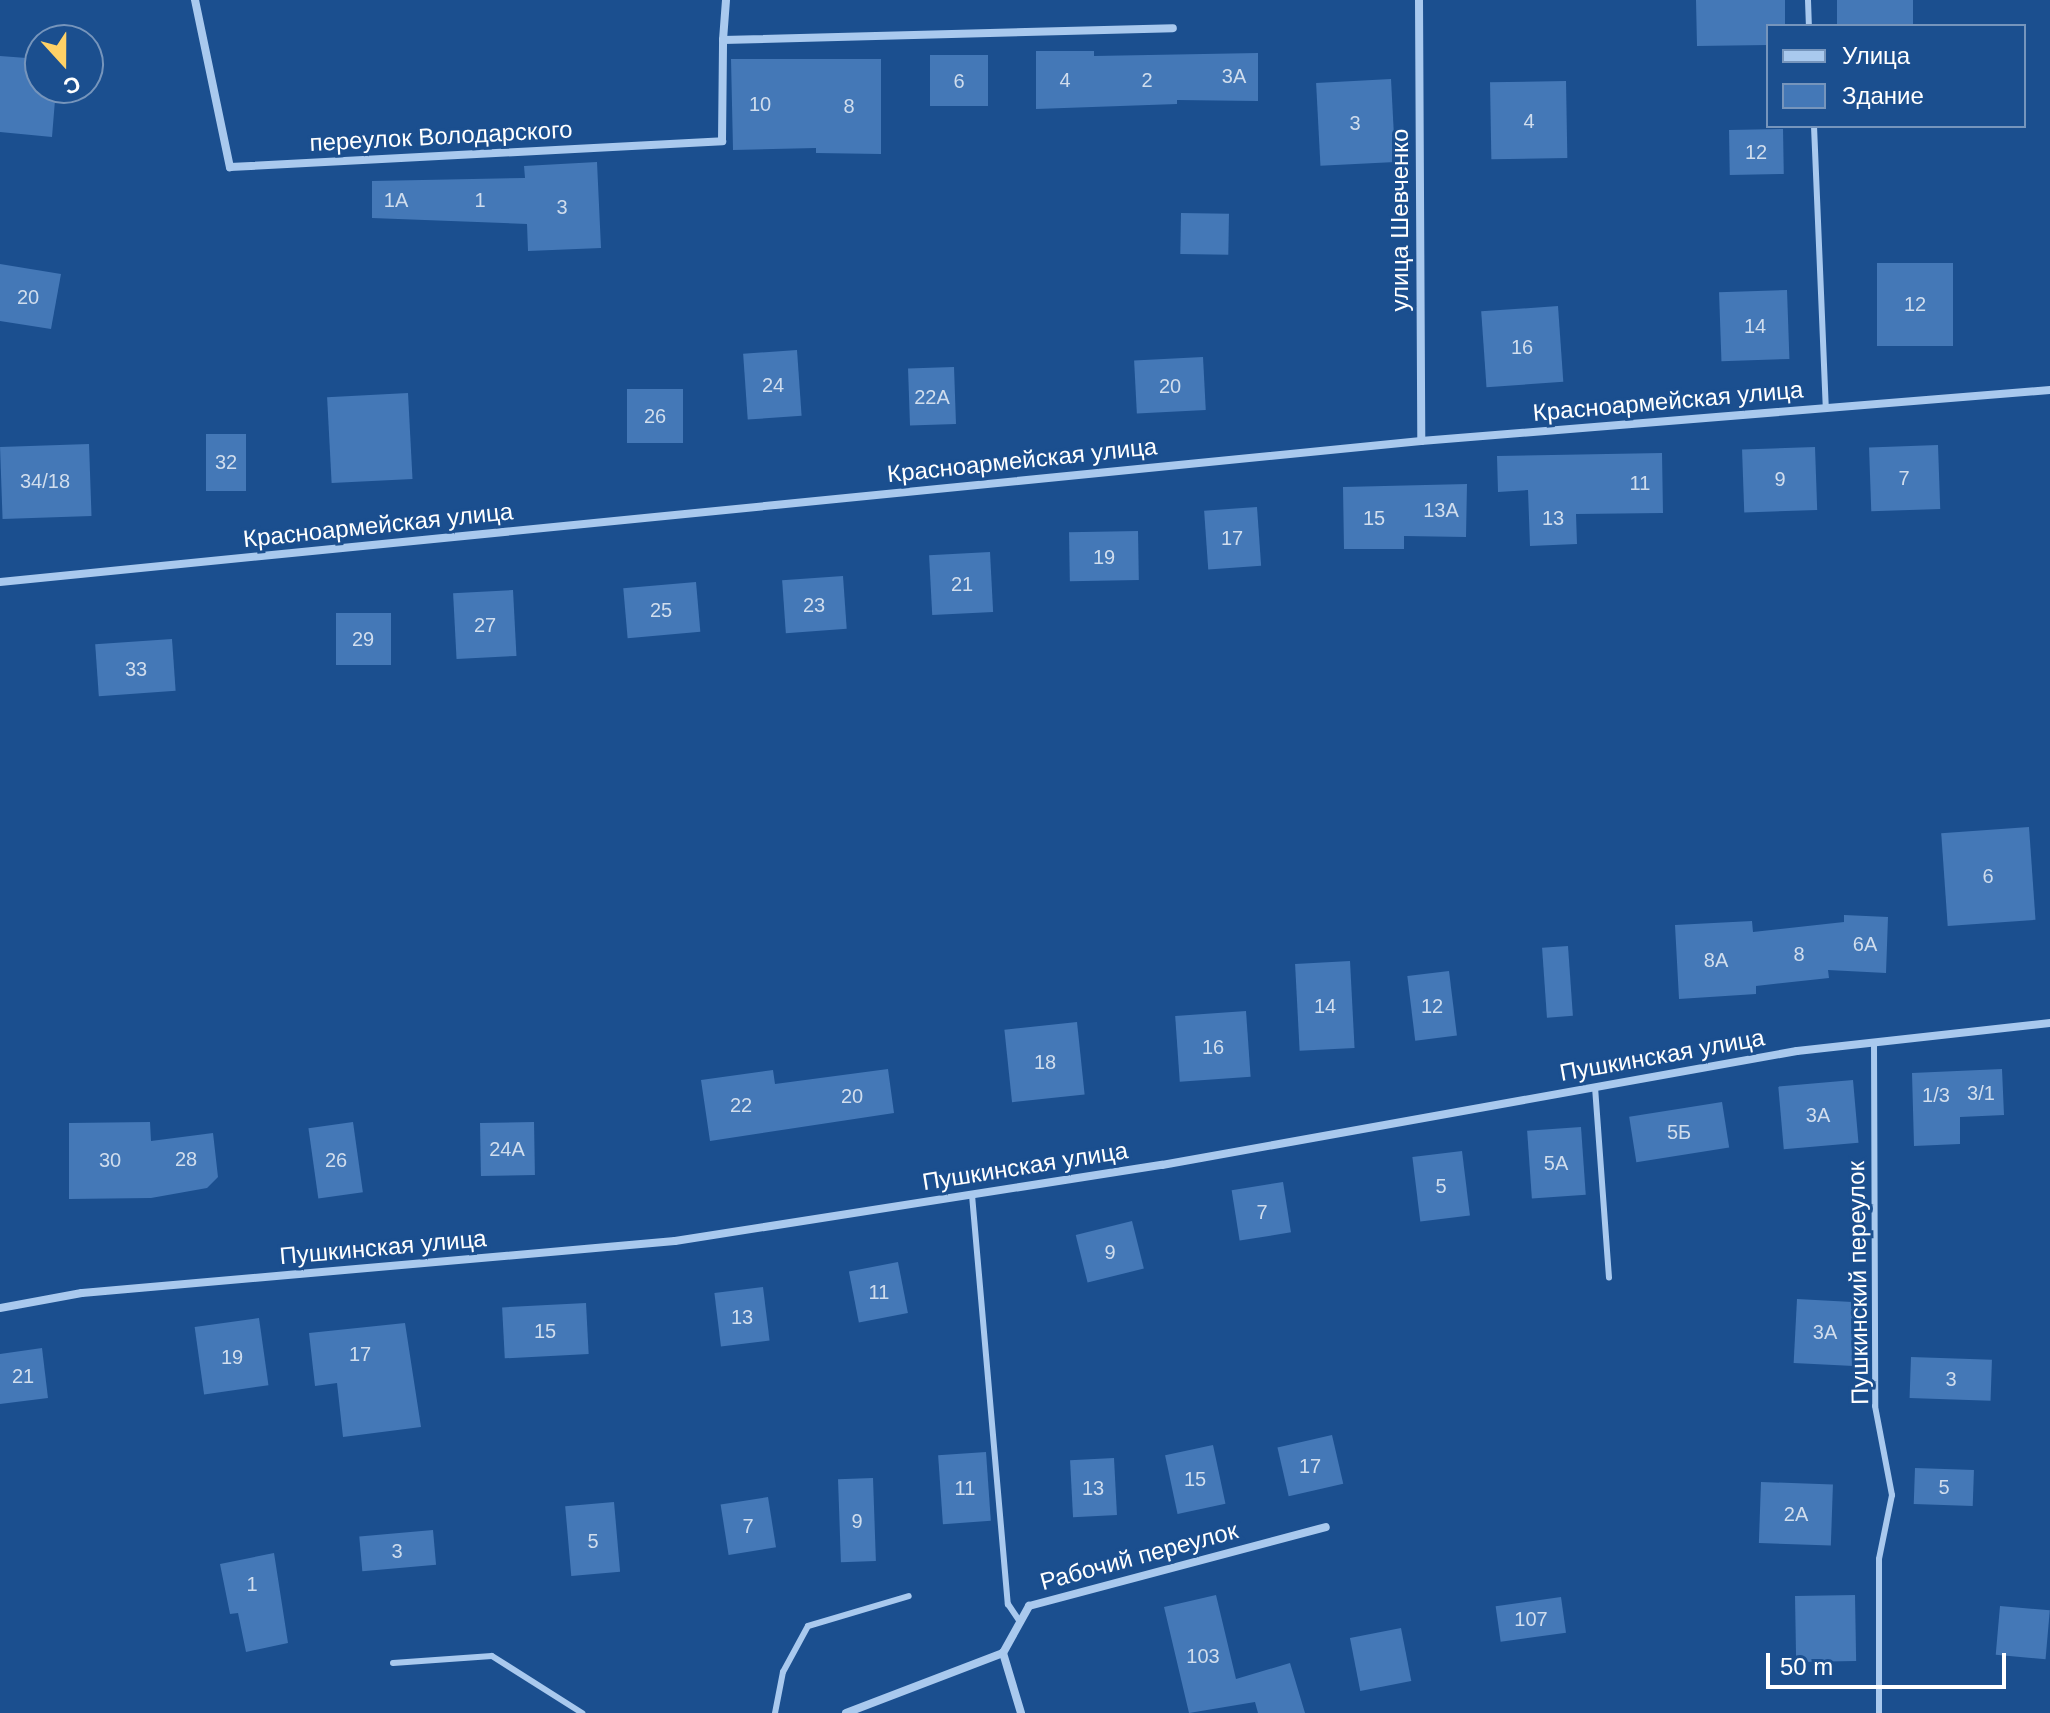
<!DOCTYPE html>
<html>
<head>
<meta charset="utf-8">
<style>
  body { margin:0 }
  #map { position:relative; width:2050px; height:1713px; overflow:hidden; background:#1b4f8f; font-family:Helvetica,sans-serif }
  div>[style] { position:absolute }
  .building>* { inset:0; background:#4478b7; transform-origin:0 0 }
  .service>* { height:6px; margin:-3px; padding:0 3px; transform-origin:3px; border-radius:3px; background:#a9c9ee }
  .minor>* { height:8px; margin:-4px; padding:0 4px; transform-origin:4px; border-radius:4px; background:#a9c9ee }
  span { translate:-50% -50%; white-space:nowrap; text-align:center; line-height:1.15; -webkit-text-stroke:6px #1b4f8f; paint-order:stroke }
  .number-label { font-size:20px; color:#d0dded }
  .number-label span { -webkit-text-stroke-width:0 }
  .street-label { font-size:24px; color:#fff }
  .legend { position:absolute; left:1766px; top:24px; width:260px; height:104px; box-sizing:border-box; background:#1b4f8f; border:2px solid #7695bc; margin:0; padding:10px 14px; list-style:none; font-size:24px; color:#fff }
  .legend li { display:flex; align-items:center; gap:16px; height:40px }
  .legend b { width:40px; border:2px solid #7695bc }
  .north { position:absolute; left:24px; top:24px; width:80px; height:80px; box-sizing:border-box; background:#1b4f8f; border:2px solid #7695bc; border-radius:50%; rotate:159deg; font-size:22px; font-weight:700; line-height:32px; text-align:center; color:#fff }
  .north::after { content:''; display:block; margin:auto; width:28px; height:36px; background:#ffd166; clip-path:polygon(50% 0,100% 100%,50% 72%,0 100%) }
  .scale { position:absolute; left:1766px; top:1653px; width:240px; height:36px; box-sizing:border-box; border:4px solid #fff; border-top:0; padding-left:10px; font-size:24px; line-height:28px; white-space:nowrap; color:#fff; -webkit-text-stroke:6px #1b4f8f; paint-order:stroke }
</style>
</head>
<body>
<div id="map">
  <div class="building">
    <i style="clip-path:polygon(1696px 0,1785px 0,1785px 26px,1768px 26px,1768px 45px,1697px 46px)"></i>
    <i style="left:1837px;top:0;width:76px;height:26px"></i>
    <i style="clip-path:polygon(1036px 51px,1094px 51px,1094px 56px,1258px 53px,1258px 101px,1177px 100px,1177px 104px,1036px 109px)"></i>
    <i style="left:988px;top:55px;width:51px;height:58px;rotate:90deg"></i>
    <i style="clip-path:polygon(0 56px,40px 59px,40px 88px,56px 88px,52px 137px,0 132px)"></i>
    <i style="clip-path:polygon(731px 59px,881px 59px,881px 154px,816px 153px,816px 148px,733px 150px)"></i>
    <i style="left:1391px;top:79px;width:83px;height:75px;rotate:87deg"></i>
    <i style="left:1566px;top:81px;width:77px;height:76px;rotate:89deg"></i>
    <i style="left:1783px;top:129px;width:45px;height:54px;rotate:89deg"></i>
    <i style="clip-path:polygon(597px 162px,601px 248px,528px 251px,527px 224px,372px 218px,372px 181px,525px 178px,524px 166px)"></i>
    <i style="left:1181px;top:213px;width:48px;height:41px;rotate:1deg"></i>
    <i style="left:1877px;top:263px;width:76px;height:83px"></i>
    <i style="clip-path:polygon(0 264px,61px 274px,51px 329px,0 321px)"></i>
    <i style="left:1787px;top:290px;width:69px;height:68px;rotate:88deg"></i>
    <i style="left:1558px;top:306px;width:76px;height:77px;rotate:86deg"></i>
    <i style="left:797px;top:350px;width:66px;height:54px;rotate:86deg"></i>
    <i style="left:1203px;top:357px;width:53px;height:69px;rotate:87deg"></i>
    <i style="left:954px;top:367px;width:57px;height:46px;rotate:88deg"></i>
    <i style="left:683px;top:389px;width:54px;height:56px;rotate:90deg"></i>
    <i style="left:408px;top:393px;width:86px;height:81px;rotate:87deg"></i>
    <i style="left:206px;top:434px;width:40px;height:57px"></i>
    <i style="left:89px;top:444px;width:72px;height:89px;rotate:88deg"></i>
    <i style="left:1938px;top:445px;width:64px;height:69px;rotate:88deg"></i>
    <i style="left:1815px;top:447px;width:63px;height:73px;rotate:88deg"></i>
    <i style="clip-path:polygon(1662px 453px,1663px 513px,1576px 514px,1577px 544px,1530px 546px,1528px 490px,1498px 492px,1497px 456px)"></i>
    <i style="clip-path:polygon(1467px 484px,1466px 537px,1404px 536px,1404px 549px,1344px 549px,1343px 487px)"></i>
    <i style="left:1257px;top:507px;width:59px;height:53px;rotate:86deg"></i>
    <i style="left:1138px;top:531px;width:49px;height:69px;rotate:89deg"></i>
    <i style="left:990px;top:552px;width:60px;height:61px;rotate:87deg"></i>
    <i style="left:843px;top:576px;width:53px;height:61px;rotate:86deg"></i>
    <i style="left:696px;top:582px;width:50px;height:73px;rotate:85deg"></i>
    <i style="left:513px;top:590px;width:66px;height:60px;rotate:87deg"></i>
    <i style="left:336px;top:613px;width:55px;height:52px"></i>
    <i style="left:172px;top:639px;width:52px;height:77px;rotate:86deg"></i>
    <i style="left:2029px;top:827px;width:93px;height:88px;rotate:86deg"></i>
    <i style="clip-path:polygon(1844px 915px,1888px 917px,1886px 973px,1828px 970px,1829px 978px,1756px 986px,1756px 994px,1679px 999px,1675px 925px,1752px 921px,1753px 932px,1844px 922px)"></i>
    <i style="left:1568px;top:946px;width:70px;height:26px;rotate:86deg"></i>
    <i style="left:1350px;top:961px;width:87px;height:55px;rotate:87deg"></i>
    <i style="left:1449px;top:971px;width:65px;height:42px;rotate:83deg"></i>
    <i style="left:1246px;top:1011px;width:66px;height:71px;rotate:86deg"></i>
    <i style="left:1077px;top:1022px;width:73px;height:73px;rotate:84deg"></i>
    <i style="clip-path:polygon(888px 1069px,894px 1113px,710px 1141px,701px 1080px,773px 1070px,775px 1084px)"></i>
    <i style="clip-path:polygon(2002px 1069px,2004px 1115px,1960px 1117px,1960px 1144px,1914px 1146px,1912px 1073px)"></i>
    <i style="left:1853px;top:1080px;width:63px;height:75px;rotate:85deg"></i>
    <i style="left:1722px;top:1102px;width:46px;height:94px;rotate:81deg"></i>
    <i style="clip-path:polygon(150px 1122px,151px 1141px,213px 1133px,218px 1177px,207px 1188px,151px 1198px,69px 1199px,69px 1123px)"></i>
    <i style="left:353px;top:1122px;width:71px;height:45px;rotate:82deg"></i>
    <i style="left:534px;top:1122px;width:53px;height:54px;rotate:89deg"></i>
    <i style="left:1581px;top:1127px;width:68px;height:54px;rotate:86deg"></i>
    <i style="left:1462px;top:1151px;width:65px;height:50px;rotate:83deg"></i>
    <i style="left:1283px;top:1182px;width:51px;height:52px;rotate:81deg"></i>
    <i style="left:1132px;top:1221px;width:49px;height:58px;rotate:76deg"></i>
    <i style="left:898px;top:1262px;width:52px;height:50px;rotate:79deg"></i>
    <i style="left:763px;top:1287px;width:54px;height:49px;rotate:83deg"></i>
    <i style="left:1797px;top:1299px;width:60px;height:64px;rotate:3deg"></i>
    <i style="left:586px;top:1303px;width:51px;height:84px;rotate:87deg"></i>
    <i style="left:259px;top:1318px;width:68px;height:65px;rotate:82deg"></i>
    <i style="clip-path:polygon(405px 1323px,421px 1427px,343px 1437px,337px 1383px,315px 1386px,309px 1333px)"></i>
    <i style="clip-path:polygon(42px 1348px,48px 1398px,0 1404px,0 1354px)"></i>
    <i style="left:1911px;top:1357px;width:81px;height:41px;rotate:2deg"></i>
    <i style="left:1332px;top:1435px;width:50px;height:56px;rotate:77deg"></i>
    <i style="left:1213px;top:1445px;width:60px;height:49px;rotate:78deg"></i>
    <i style="left:986px;top:1452px;width:69px;height:48px;rotate:86deg"></i>
    <i style="left:1114px;top:1458px;width:57px;height:44px;rotate:87deg"></i>
    <i style="left:1915px;top:1468px;width:59px;height:36px;rotate:2deg"></i>
    <i style="left:873px;top:1478px;width:83px;height:35px;rotate:88deg"></i>
    <i style="left:1761px;top:1482px;width:72px;height:61px;rotate:2deg"></i>
    <i style="left:768px;top:1497px;width:51px;height:48px;rotate:81deg"></i>
    <i style="left:614px;top:1502px;width:70px;height:49px;rotate:85deg"></i>
    <i style="left:433px;top:1530px;width:35px;height:74px;rotate:85deg"></i>
    <i style="clip-path:polygon(274px 1553px,288px 1643px,246px 1652px,238px 1613px,230px 1614px,220px 1564px)"></i>
    <i style="clip-path:polygon(1216px 1595px,1236px 1679px,1290px 1663px,1305px 1713px,1258px 1713px,1255px 1702px,1189px 1713px,1164px 1607px)"></i>
    <i style="left:1855px;top:1595px;width:66px;height:60px;rotate:89deg"></i>
    <i style="left:1561px;top:1597px;width:36px;height:66px;rotate:82deg"></i>
    <i style="left:2000px;top:1606px;width:50px;height:49px;rotate:5deg"></i>
    <i style="left:1401px;top:1628px;width:54px;height:52px;rotate:79deg"></i>
  </div>
  <div class="service">
    <i style="left:1808px;top:0;width:26px;rotate:88deg"></i>
    <i style="left:1814px;top:126px;width:282px;rotate:87.6deg"></i>
    <i style="left:1874px;top:1043px;width:363px;rotate:89.8deg"></i>
    <i style="left:1875px;top:1406px;width:91px;rotate:79.2deg"></i>
    <i style="left:1892px;top:1495px;width:65px;rotate:101.5deg"></i>
    <i style="left:1879px;top:1559px;width:154px;rotate:90deg"></i>
    <i style="left:1595px;top:1087px;width:191px;rotate:85.8deg"></i>
    <i style="left:972px;top:1195px;width:411px;rotate:85deg"></i>
    <i style="left:1008px;top:1604px;width:22px;rotate:56deg"></i>
    <i style="left:393px;top:1663px;width:99px;rotate:-4deg"></i>
    <i style="left:492px;top:1656px;width:107px;rotate:32.3deg"></i>
    <i style="left:775px;top:1713px;width:42px;rotate:-79deg"></i>
    <i style="left:783px;top:1672px;width:52px;rotate:-61.5deg"></i>
    <i style="left:808px;top:1626px;width:105px;rotate:-16.5deg"></i>
  </div>
  <div class="minor">
    <i style="left:195px;top:0;width:171px;rotate:78.2deg"></i>
    <i style="left:230px;top:167px;width:493px;rotate:-3deg"></i>
    <i style="left:722px;top:141px;width:101px;rotate:-89.4deg"></i>
    <i style="left:723px;top:40px;width:450px;rotate:-1.5deg"></i>
    <i style="left:1419px;top:0;width:441px;rotate:89.7deg"></i>
    <i style="left:723px;top:40px;width:40px;rotate:-85.7deg"></i>
    <i style="left:0;top:582px;width:1428px;rotate:-5.67deg"></i>
    <i style="left:1421px;top:441px;width:631px;rotate:-4.64deg"></i>
    <i style="left:0;top:1308px;width:83px;rotate:-10.4deg"></i>
    <i style="left:82px;top:1293px;width:595px;rotate:-5.01deg"></i>
    <i style="left:675px;top:1241px;width:493px;rotate:-8.9deg"></i>
    <i style="left:1162px;top:1165px;width:645px;rotate:-10.18deg"></i>
    <i style="left:1797px;top:1051px;width:255px;rotate:-6.3deg"></i>
    <i style="left:846px;top:1713px;width:168px;rotate:-20.9deg"></i>
    <i style="left:1021px;top:1713px;width:63px;rotate:-106.7deg"></i>
    <i style="left:1003px;top:1653px;width:54px;rotate:-61deg"></i>
    <i style="left:1029px;top:1606px;width:307px;rotate:-14.9deg"></i>
  </div>
  <div class="number-label">
    <span style="left:1234px;top:76px">3А</span>
    <span style="left:1065px;top:80px">4</span>
    <span style="left:1147px;top:80px">2</span>
    <span style="left:959px;top:81px">6</span>
    <span style="left:760px;top:104px">10</span>
    <span style="left:849px;top:106px">8</span>
    <span style="left:1529px;top:121px">4</span>
    <span style="left:1355px;top:123px">3</span>
    <span style="left:1756px;top:152px">12</span>
    <span style="left:396px;top:200px">1А</span>
    <span style="left:480px;top:200px">1</span>
    <span style="left:562px;top:207px">3</span>
    <span style="left:28px;top:297px">20</span>
    <span style="left:1915px;top:304px">12</span>
    <span style="left:1755px;top:326px">14</span>
    <span style="left:1522px;top:347px">16</span>
    <span style="left:773px;top:385px">24</span>
    <span style="left:1170px;top:386px">20</span>
    <span style="left:932px;top:397px">22А</span>
    <span style="left:655px;top:416px">26</span>
    <span style="left:226px;top:462px">32</span>
    <span style="left:1904px;top:478px">7</span>
    <span style="left:1780px;top:479px">9</span>
    <span style="left:45px;top:481px">34/18</span>
    <span style="left:1640px;top:483px">11</span>
    <span style="left:1441px;top:510px">13А</span>
    <span style="left:1374px;top:518px">15</span>
    <span style="left:1553px;top:518px">13</span>
    <span style="left:1232px;top:538px">17</span>
    <span style="left:1104px;top:557px">19</span>
    <span style="left:962px;top:584px">21</span>
    <span style="left:814px;top:605px">23</span>
    <span style="left:661px;top:610px">25</span>
    <span style="left:485px;top:625px">27</span>
    <span style="left:363px;top:639px">29</span>
    <span style="left:136px;top:669px">33</span>
    <span style="left:1988px;top:876px">6</span>
    <span style="left:1865px;top:944px">6А</span>
    <span style="left:1799px;top:954px">8</span>
    <span style="left:1716px;top:960px">8А</span>
    <span style="left:1325px;top:1006px">14</span>
    <span style="left:1432px;top:1006px">12</span>
    <span style="left:1213px;top:1047px">16</span>
    <span style="left:1045px;top:1062px">18</span>
    <span style="left:1981px;top:1093px">3/1</span>
    <span style="left:1936px;top:1095px">1/3</span>
    <span style="left:852px;top:1096px">20</span>
    <span style="left:741px;top:1105px">22</span>
    <span style="left:1818px;top:1115px">3А</span>
    <span style="left:1679px;top:1132px">5Б</span>
    <span style="left:507px;top:1149px">24А</span>
    <span style="left:186px;top:1159px">28</span>
    <span style="left:110px;top:1160px">30</span>
    <span style="left:336px;top:1160px">26</span>
    <span style="left:1556px;top:1163px">5А</span>
    <span style="left:1441px;top:1186px">5</span>
    <span style="left:1262px;top:1212px">7</span>
    <span style="left:1110px;top:1252px">9</span>
    <span style="left:879px;top:1292px">11</span>
    <span style="left:742px;top:1317px">13</span>
    <span style="left:545px;top:1331px">15</span>
    <span style="left:1825px;top:1332px">3А</span>
    <span style="left:360px;top:1354px">17</span>
    <span style="left:232px;top:1357px">19</span>
    <span style="left:23px;top:1376px">21</span>
    <span style="left:1951px;top:1379px">3</span>
    <span style="left:1310px;top:1466px">17</span>
    <span style="left:1195px;top:1479px">15</span>
    <span style="left:1944px;top:1487px">5</span>
    <span style="left:965px;top:1488px">11</span>
    <span style="left:1093px;top:1488px">13</span>
    <span style="left:1796px;top:1514px">2А</span>
    <span style="left:857px;top:1521px">9</span>
    <span style="left:748px;top:1526px">7</span>
    <span style="left:593px;top:1541px">5</span>
    <span style="left:397px;top:1551px">3</span>
    <span style="left:252px;top:1584px">1</span>
    <span style="left:1531px;top:1619px">107</span>
    <span style="left:1203px;top:1656px">103</span>
  </div>
  <div class="street-label">
    <span style="left:441px;top:136px;rotate:-3deg">переулок Володарского</span>
    <span style="left:1400px;top:220px;rotate:-90deg">улица Шевченко</span>
    <span style="left:1668px;top:401px;rotate:-5deg">Красноармейская улица</span>
    <span style="left:1022px;top:460px;rotate:-6deg">Красноармейская улица</span>
    <span style="left:378px;top:525px;rotate:-6deg">Красноармейская улица</span>
    <span style="left:1662px;top:1055px;rotate:-10deg">Пушкинская улица</span>
    <span style="left:1025px;top:1166px;rotate:-9deg">Пушкинская улица</span>
    <span style="left:383px;top:1247px;rotate:-5deg">Пушкинская улица</span>
    <span style="left:1858px;top:1283px;rotate:-91deg">Пушкинский переулок</span>
    <span style="left:1139px;top:1556px;rotate:-15deg">Рабочий переулок</span>
  </div>
  <ul class="legend">
  <li><b style="height:10px;background:#a9c9ee"></b>Улица</li>
  <li><b style="height:22px;background:#4478b7"></b>Здание</li>
  </ul>
  <div class="north">С</div>
  <div class="scale">50 m</div>
</div>
</body>
</html>
